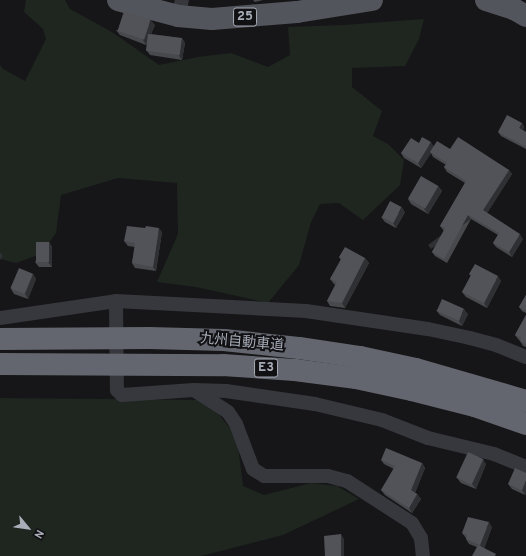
<!DOCTYPE html>
<html>
<head>
<meta charset="utf-8">
<style>
  body { margin:0 }
  #map { position:relative; width:526px; height:556px; overflow:hidden; background:#161618; font-family:Overpass,"Noto Sans JP",sans-serif }
  div>[style] { position:absolute }
  .green>* { inset:0; background:#1e261f }
  .minor>* { height:14px; margin:-7px; padding:0 7px; transform-origin:7px; border-radius:7px; background:#37383d }
  .primary>* { height:22px; margin:-11px; padding:0 11px; transform-origin:11px; border-radius:11px; background:#53555c }
  .motorway>* { height:22px; margin:-11px; padding:0 11px; transform-origin:11px; border-radius:11px; background:#63666e }
  .wall>* { inset:0; background:#47494d }
  .shaded-wall>* { inset:0; background:#2f3033; transform-origin:0 0 }
  .building>* { inset:0; background:#525359; transform-origin:0 0 }
  span { translate:-50% -50%; white-space:nowrap; text-align:center; line-height:1.15; -webkit-text-stroke:4px #111113; paint-order:stroke }
  .shield-label span { padding:1px 3px; background:#111113; border:1px solid; border-radius:3px; -webkit-text-stroke-width:0 }
  .shield-label { font-size:13px; color:#a8adb8; font-weight:700 }
  .street-label { font-size:14px; color:#a8adb8 }
  .north { position:absolute; left:8px; top:508px; width:40px; height:40px; -webkit-text-stroke:3px #111113; paint-order:stroke; rotate:119deg; font-size:11px; font-weight:700; line-height:16px; text-align:center; color:#a8adb8 }
  .north::after { content:''; display:block; margin:auto; width:14px; height:18px; background:#a8adb8; clip-path:polygon(50% 0,100% 100%,50% 72%,0 100%) }
</style>
</head>
<body>
<div id="map">
  <div class="green">
    <i style="clip-path:polygon(26px 0,65px 0,70px 9px,112px 32px,159px 65px,198px 57px,231px 53px,268px 67px,290px 55px,288px 27px,344px 25px,424px 19px,419px 39px,405px 66px,352px 68px,352px 87px,382px 111px,373px 136px,388px 144px,404px 160px,400px 185px,363px 220px,339px 203px,320px 204px,311px 222px,299px 265px,268px 303px,196px 287px,157px 282px,178px 234px,177px 183px,118px 178px,61px 195px,56px 233px,41px 254px,16px 263px,0 259px,0 65px,3px 69px,25px 81px,46px 39px,43px 29px,24px 12px)"></i>
    <i style="clip-path:polygon(0 398px,207px 400px,237px 437px,243px 486px,264px 495px,311px 483px,337px 486px,359px 499px,283px 535px,201px 556px,0 556px)"></i>
  </div>
  <div class="minor">
    <i style="left:178px;top:16px;width:16px;rotate:-76deg"></i>
    <i style="left:116px;top:301px;width:89px;rotate:89.4deg"></i>
    <i style="left:117px;top:390px;width:7px;rotate:45deg"></i>
    <i style="left:122px;top:395px;width:72px;rotate:-4deg"></i>
    <i style="left:194px;top:390px;width:40px;rotate:32.9deg"></i>
    <i style="left:228px;top:412px;width:14px;rotate:56deg"></i>
    <i style="left:236px;top:424px;width:48px;rotate:69.3deg"></i>
    <i style="left:253px;top:469px;width:13px;rotate:32deg"></i>
    <i style="left:264px;top:476px;width:64px"></i>
    <i style="left:328px;top:476px;width:20px;rotate:15deg"></i>
    <i style="left:347px;top:481px;width:77px;rotate:32.9deg"></i>
    <i style="left:412px;top:523px;width:17px;rotate:59deg"></i>
    <i style="left:421px;top:538px;width:18px;rotate:84deg"></i>
    <i style="left:0;top:318px;width:117px;rotate:-8.3deg"></i>
    <i style="left:116px;top:301px;width:190px;rotate:3deg"></i>
    <i style="left:306px;top:311px;width:123px;rotate:8.4deg"></i>
    <i style="left:428px;top:329px;width:43px;rotate:12.1deg"></i>
    <i style="left:470px;top:338px;width:27px;rotate:15deg"></i>
    <i style="left:496px;top:345px;width:32px;rotate:22deg"></i>
    <i style="left:194px;top:390px;width:32px;rotate:2deg"></i>
    <i style="left:226px;top:391px;width:90px;rotate:8.3deg"></i>
    <i style="left:315px;top:404px;width:69px;rotate:13.4deg"></i>
    <i style="left:382px;top:420px;width:49px;rotate:21.4deg"></i>
    <i style="left:428px;top:438px;width:68px;rotate:13.6deg"></i>
    <i style="left:494px;top:454px;width:35px;rotate:22deg"></i>
  </div>
  <div class="primary">
    <i style="left:118px;top:0;width:62px;rotate:14.9deg"></i>
    <i style="left:178px;top:16px;width:34px;rotate:5deg"></i>
    <i style="left:212px;top:19px;width:85px;rotate:-4.7deg"></i>
    <i style="left:297px;top:12px;width:76px;rotate:-9.1deg"></i>
    <i style="left:486px;top:0;width:29px;rotate:18deg"></i>
    <i style="left:514px;top:9px;width:14px;rotate:30deg"></i>
  </div>
  <div class="motorway">
    <i style="left:0;top:339px;width:149px;rotate:-0.4deg"></i>
    <i style="left:149px;top:338px;width:75px;rotate:1.5deg"></i>
    <i style="left:224px;top:340px;width:75px;rotate:6.1deg"></i>
    <i style="left:299px;top:348px;width:62px;rotate:8.4deg"></i>
    <i style="left:360px;top:357px;width:57px;rotate:12.1deg"></i>
    <i style="left:416px;top:369px;width:115px;rotate:16.2deg"></i>
    <i style="left:0;top:364px;width:223px;rotate:0.3deg"></i>
    <i style="left:223px;top:365px;width:72px;rotate:4deg"></i>
    <i style="left:295px;top:370px;width:62px;rotate:7.5deg"></i>
    <i style="left:356px;top:378px;width:57px;rotate:12.1deg"></i>
    <i style="left:412px;top:390px;width:65px;rotate:14.3deg"></i>
    <i style="left:475px;top:406px;width:54px;rotate:19.4deg"></i>
  </div>
  <div class="wall">
    <i style="clip-path:polygon(253px 0,263px 0,255px 2px)"></i>
    <i style="clip-path:polygon(155px 25px,151px 34px,182px 38px,185px 43px,182px 60px,150px 55px,147px 51px,148px 42px,146px 45px,120px 35px,116px 30px)"></i>
    <i style="clip-path:polygon(522px 123px,524px 127px,523px 130px,526px 132px,526px 149px,501px 136px,498px 132px)"></i>
    <i style="clip-path:polygon(419px 143px,450px 149px,509px 170px,512px 174px,487px 213px,523px 239px,512px 257px,496px 247px,493px 243px,498px 235px,471px 219px,447px 263px,435px 256px,432px 252px,444px 231px,440px 226px,465px 183px,447px 172px,444px 167px,446px 165px,433px 157px,431px 153px,421px 168px,404px 158px,401px 153px)"></i>
    <i style="clip-path:polygon(438px 186px,442px 191px,428px 214px,411px 204px,408px 199px)"></i>
    <i style="clip-path:polygon(405px 212px,396px 228px,385px 222px,381px 217px)"></i>
    <i style="clip-path:polygon(162px 232px,156px 271px,135px 268px,132px 263px,135px 247px,128px 246px,124px 241px)"></i>
    <i style="clip-path:polygon(49px 242px,52px 247px,52px 267px,39px 267px,35px 262px)"></i>
    <i style="clip-path:polygon(339px 257px,365px 258px,369px 263px,345px 308px,330px 306px,327px 301px,335px 285px,334px 284px,330px 279px,341px 260px)"></i>
    <i style="clip-path:polygon(33px 274px,36px 279px,28px 299px,14px 294px,11px 289px)"></i>
    <i style="clip-path:polygon(469px 274px,501px 281px,487px 308px,466px 297px,462px 292px,471px 276px)"></i>
    <i style="clip-path:polygon(526px 295px,526px 313px,522px 311px,519px 307px)"></i>
    <i style="clip-path:polygon(436px 310px,468px 314px,462px 326px,440px 315px)"></i>
    <i style="clip-path:polygon(526px 315px,526px 347px,523px 346px,520px 341px,518px 339px,515px 335px)"></i>
    <i style="clip-path:polygon(381px 460px,422px 463px,425px 468px,415px 493px,417px 494px,421px 499px,412px 513px,385px 495px,381px 490px,394px 469px,384px 464px)"></i>
    <i style="clip-path:polygon(486px 464px,476px 489px,461px 483px,457px 478px)"></i>
    <i style="clip-path:polygon(526px 473px,526px 493px,525px 495px,512px 489px,508px 484px)"></i>
    <i style="clip-path:polygon(492px 527px,484px 548px,477px 547px,469px 544px,466px 539px,466px 538px,462px 533px)"></i>
  </div>
  <div class="shaded-wall">
    <i style="clip-path:polygon(151px 20px,155px 25px,146px 45px,143px 40px)"></i>
    <i style="clip-path:polygon(182px 38px,185px 43px,182px 60px,179px 56px)"></i>
    <i style="clip-path:polygon(522px 123px,524px 127px,522px 132px,519px 128px)"></i>
    <i style="clip-path:polygon(431px 142px,434px 147px,430px 152px,431px 153px,421px 168px,418px 163px)"></i>
    <i style="clip-path:polygon(509px 170px,512px 174px,486px 215px,483px 210px)"></i>
    <i style="clip-path:polygon(438px 186px,442px 191px,428px 214px,424px 209px)"></i>
    <i style="clip-path:polygon(402px 207px,405px 212px,396px 228px,393px 223px)"></i>
    <i style="left:468px;top:215px;width:5px;height:50px;rotate:53deg"></i>
    <i style="clip-path:polygon(159px 228px,162px 232px,156px 271px,153px 267px)"></i>
    <i style="clip-path:polygon(520px 234px,523px 239px,512px 257px,509px 252px)"></i>
    <i style="clip-path:polygon(49px 242px,52px 247px,52px 267px,48px 262px)"></i>
    <i style="clip-path:polygon(0 252px,3px 256px,0 260px)"></i>
    <i style="clip-path:polygon(365px 258px,369px 263px,345px 308px,342px 303px)"></i>
    <i style="clip-path:polygon(33px 274px,36px 279px,28px 299px,25px 294px)"></i>
    <i style="clip-path:polygon(498px 276px,501px 281px,487px 308px,484px 303px)"></i>
    <i style="clip-path:polygon(464px 309px,468px 314px,462px 326px,459px 321px)"></i>
    <i style="clip-path:polygon(483px 459px,486px 464px,476px 489px,472px 484px)"></i>
    <i style="clip-path:polygon(422px 463px,425px 468px,414px 495px,411px 490px)"></i>
    <i style="clip-path:polygon(526px 480px,526px 493px,525px 495px,522px 490px)"></i>
    <i style="clip-path:polygon(417px 494px,421px 499px,412px 513px,409px 508px)"></i>
    <i style="clip-path:polygon(489px 522px,492px 527px,484px 550px,480px 545px)"></i>
    <i style="clip-path:polygon(341px 534px,344px 539px,344px 556px,341px 556px)"></i>
  </div>
  <div class="building">
    <i style="left:124px;top:11px;width:28px;height:21px;rotate:18deg"></i>
    <i style="left:148px;top:34px;width:34px;height:17px;rotate:7deg"></i>
    <i style="clip-path:polygon(507px 115px,522px 123px,519px 128px,526px 132px,526px 147px,498px 132px)"></i>
    <i style="clip-path:polygon(422px 137px,431px 142px,418px 163px,401px 153px,411px 138px,419px 143px)"></i>
    <i style="clip-path:polygon(458px 137px,509px 170px,483px 210px,520px 234px,509px 252px,493px 243px,499px 233px,468px 215px,444px 259px,432px 252px,445px 228px,440px 226px,466px 181px,444px 167px,447px 163px,430px 152px,437px 141px,450px 149px)"></i>
    <i style="left:421px;top:176px;width:20px;height:26px;rotate:30deg"></i>
    <i style="left:390px;top:201px;width:13px;height:18px;rotate:27deg"></i>
    <i style="clip-path:polygon(127px 226px,145px 228px,146px 226px,159px 228px,153px 267px,132px 263px,135px 243px,124px 241px)"></i>
    <i style="left:36px;top:242px;width:13px;height:20px"></i>
    <i style="clip-path:polygon(345px 247px,365px 258px,342px 303px,327px 301px,337px 282px,330px 279px,341px 259px,339px 257px)"></i>
    <i style="clip-path:polygon(475px 264px,498px 276px,484px 303px,462px 292px,471px 275px,469px 274px)"></i>
    <i style="left:19px;top:268px;width:15px;height:22px;rotate:23deg"></i>
    <i style="clip-path:polygon(526px 295px,526px 311px,519px 307px)"></i>
    <i style="left:442px;top:299px;width:24px;height:13px;rotate:24deg"></i>
    <i style="clip-path:polygon(526px 315px,526px 344px,520px 341px,521px 338px,515px 335px)"></i>
    <i style="clip-path:polygon(386px 448px,422px 463px,411px 490px,417px 494px,409px 508px,381px 490px,395px 466px,381px 460px)"></i>
    <i style="left:468px;top:452px;width:17px;height:28px;rotate:25deg"></i>
    <i style="clip-path:polygon(515px 468px,526px 473px,526px 480px,522px 490px,508px 484px)"></i>
    <i style="clip-path:polygon(468px 517px,489px 522px,480px 545px,466px 539px,467px 535px,462px 533px)"></i>
    <i style="clip-path:polygon(341px 534px,341px 556px,325px 556px,324px 536px)"></i>
    <i style="clip-path:polygon(478px 545px,496px 554px,495px 556px,472px 556px)"></i>
  </div>
  <div class="shield-label">
    <span style="left:245px;top:17px">25</span>
    <span style="left:266px;top:368px">E3</span>
  </div>
  <div class="street-label">
    <span style="left:242px;top:343px;rotate:5deg">九州自動車道</span>
  </div>
  <div class="north">N</div>
</div>
</body>
</html>
